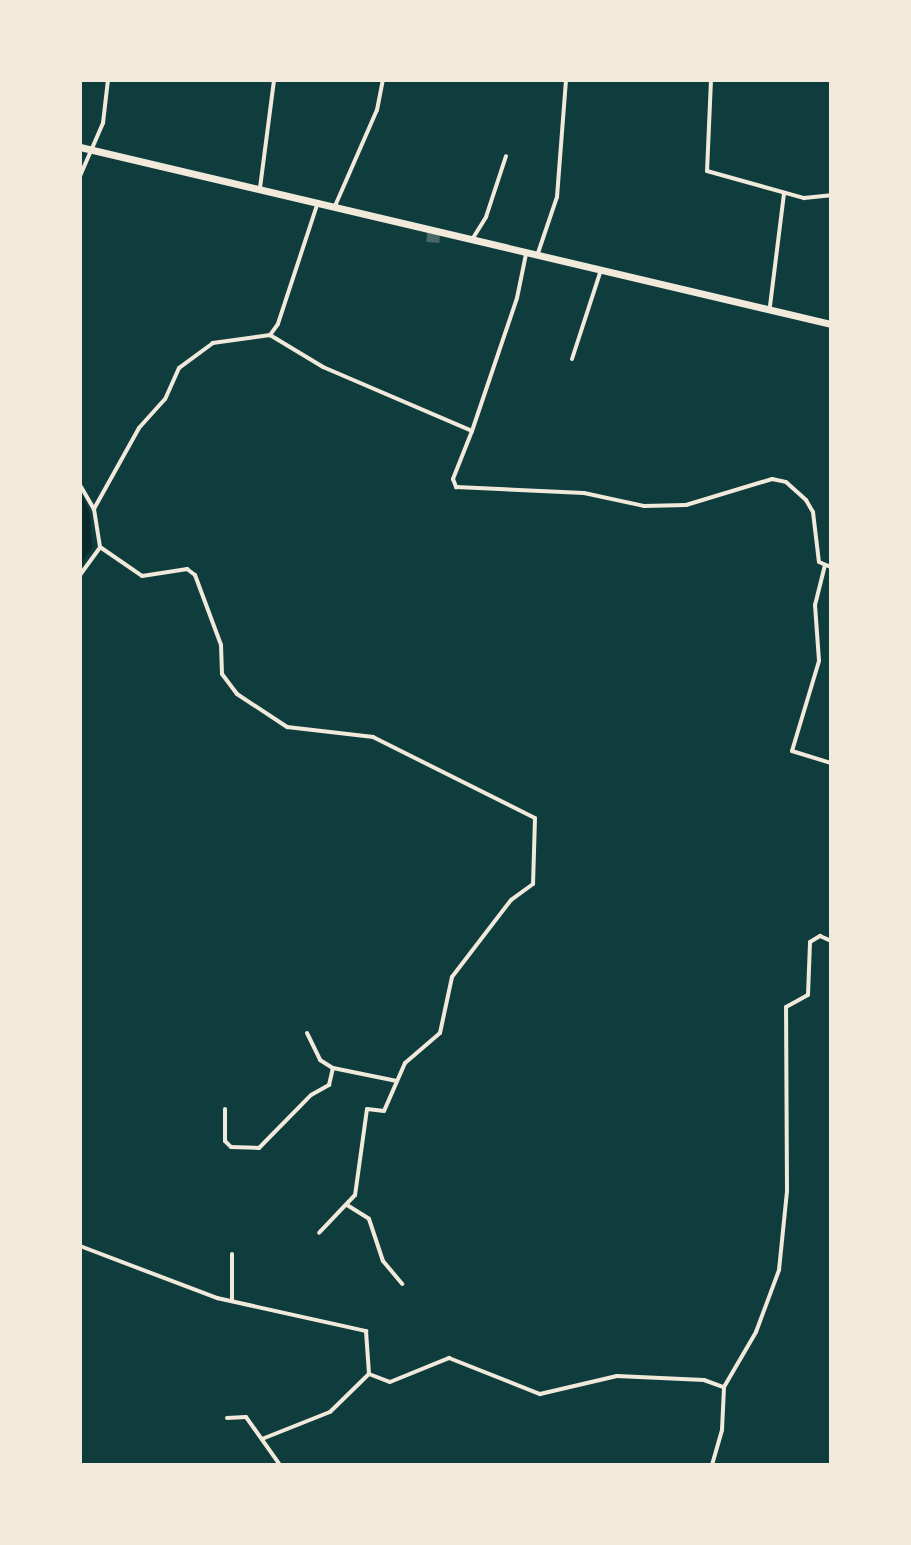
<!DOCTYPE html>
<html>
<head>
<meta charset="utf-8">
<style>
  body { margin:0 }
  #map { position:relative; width:911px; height:1545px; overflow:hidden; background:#0f3d3e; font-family:Arial,sans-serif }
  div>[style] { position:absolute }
  .water>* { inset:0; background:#0a2a2b }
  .building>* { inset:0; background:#486865; transform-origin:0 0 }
  .minor>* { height:4px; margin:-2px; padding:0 2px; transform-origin:2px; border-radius:2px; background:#f1e9da }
  .primary>* { height:7px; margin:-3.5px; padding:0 3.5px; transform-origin:3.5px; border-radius:3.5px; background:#f1e9da }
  span { translate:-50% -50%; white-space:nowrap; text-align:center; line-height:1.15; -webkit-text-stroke:6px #f1e9da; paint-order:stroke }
  .frame { position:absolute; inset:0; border:82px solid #f1e9da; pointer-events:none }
</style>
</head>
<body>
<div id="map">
  <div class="water">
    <i style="clip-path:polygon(80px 491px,90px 513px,92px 547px,80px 566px)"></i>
  </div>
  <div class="building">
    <i style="left:427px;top:233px;width:13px;height:9px;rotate:4deg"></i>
  </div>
  <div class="minor">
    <i style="left:711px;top:80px;width:91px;rotate:92.5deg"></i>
    <i style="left:707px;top:171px;width:101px;rotate:15.6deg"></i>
    <i style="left:804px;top:198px;width:27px;rotate:-6deg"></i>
    <i style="left:80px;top:176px;width:58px;rotate:-66.5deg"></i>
    <i style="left:103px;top:123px;width:43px;rotate:-83.4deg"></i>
    <i style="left:260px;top:188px;width:109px;rotate:-82.6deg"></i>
    <i style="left:318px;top:202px;width:128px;rotate:108.2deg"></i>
    <i style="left:278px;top:324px;width:14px;rotate:126deg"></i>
    <i style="left:270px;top:335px;width:58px;rotate:172deg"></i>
    <i style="left:213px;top:343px;width:42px;rotate:143.7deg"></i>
    <i style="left:179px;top:368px;width:34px;rotate:114deg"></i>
    <i style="left:165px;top:399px;width:39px;rotate:132deg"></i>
    <i style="left:139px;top:428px;width:93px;rotate:119.1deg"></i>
    <i style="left:94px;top:509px;width:38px;rotate:81deg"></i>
    <i style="left:100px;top:547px;width:51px;rotate:34.6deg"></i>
    <i style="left:142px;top:576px;width:46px;rotate:-8.8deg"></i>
    <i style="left:187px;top:569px;width:10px;rotate:37deg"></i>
    <i style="left:195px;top:575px;width:75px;rotate:69.6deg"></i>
    <i style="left:221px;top:645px;width:29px;rotate:88deg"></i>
    <i style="left:222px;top:674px;width:25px;rotate:53deg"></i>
    <i style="left:237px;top:694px;width:60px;rotate:33.4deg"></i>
    <i style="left:287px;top:727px;width:87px;rotate:6.6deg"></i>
    <i style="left:373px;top:737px;width:181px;rotate:26.6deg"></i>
    <i style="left:535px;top:818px;width:66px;rotate:91.7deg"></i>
    <i style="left:533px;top:884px;width:27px;rotate:144deg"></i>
    <i style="left:511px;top:900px;width:97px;rotate:127.5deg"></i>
    <i style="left:452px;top:977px;width:57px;rotate:102.1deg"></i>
    <i style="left:440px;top:1033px;width:46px;rotate:139.4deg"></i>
    <i style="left:405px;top:1063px;width:52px;rotate:113.6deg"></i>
    <i style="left:384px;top:1111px;width:17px;rotate:-173deg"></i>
    <i style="left:367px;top:1109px;width:87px;rotate:97.9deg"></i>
    <i style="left:355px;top:1195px;width:52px;rotate:133.5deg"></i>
    <i style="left:335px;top:206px;width:105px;rotate:-66.4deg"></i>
    <i style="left:377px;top:110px;width:31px;rotate:-79deg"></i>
    <i style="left:473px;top:238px;width:25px;rotate:-58deg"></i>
    <i style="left:486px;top:217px;width:64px;rotate:-71.8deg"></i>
    <i style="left:538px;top:253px;width:59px;rotate:-71.3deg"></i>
    <i style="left:557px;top:197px;width:117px;rotate:-85.6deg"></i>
    <i style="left:770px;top:306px;width:114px;rotate:-82.9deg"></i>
    <i style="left:270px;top:335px;width:62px;rotate:31.1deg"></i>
    <i style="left:323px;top:367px;width:162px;rotate:23.2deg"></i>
    <i style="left:472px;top:431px;width:52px;rotate:111.6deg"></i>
    <i style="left:453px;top:479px;width:9px;rotate:69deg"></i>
    <i style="left:456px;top:487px;width:128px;rotate:2.7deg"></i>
    <i style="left:584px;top:493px;width:61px;rotate:12.2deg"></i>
    <i style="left:644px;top:506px;width:42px;rotate:-1.4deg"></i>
    <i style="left:686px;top:505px;width:90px;rotate:-16.8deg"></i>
    <i style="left:772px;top:479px;width:14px;rotate:12deg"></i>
    <i style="left:786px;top:482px;width:27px;rotate:42deg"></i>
    <i style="left:806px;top:500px;width:14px;rotate:60deg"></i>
    <i style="left:813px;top:512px;width:50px;rotate:83.2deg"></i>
    <i style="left:819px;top:562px;width:13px;rotate:23deg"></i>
    <i style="left:572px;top:359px;width:94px;rotate:-72deg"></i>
    <i style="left:472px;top:431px;width:140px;rotate:-71.3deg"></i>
    <i style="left:517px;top:298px;width:45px;rotate:-78.4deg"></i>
    <i style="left:80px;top:485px;width:28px;rotate:60deg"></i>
    <i style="left:825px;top:565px;width:41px;rotate:104deg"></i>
    <i style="left:815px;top:605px;width:56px;rotate:85.9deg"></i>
    <i style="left:819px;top:661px;width:94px;rotate:106.7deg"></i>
    <i style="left:792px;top:751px;width:41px;rotate:17.1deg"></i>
    <i style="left:80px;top:575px;width:34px;rotate:-54deg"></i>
    <i style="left:307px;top:1033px;width:30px;rotate:64deg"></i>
    <i style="left:320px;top:1060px;width:15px;rotate:32deg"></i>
    <i style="left:333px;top:1068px;width:65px;rotate:11.5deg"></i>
    <i style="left:225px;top:1109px;width:32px;rotate:90deg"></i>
    <i style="left:225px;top:1141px;width:8px;rotate:45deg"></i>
    <i style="left:231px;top:1147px;width:28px;rotate:2deg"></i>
    <i style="left:259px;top:1148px;width:74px;rotate:-45.5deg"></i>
    <i style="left:311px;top:1095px;width:21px;rotate:-29deg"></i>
    <i style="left:329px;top:1085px;width:17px;rotate:-77deg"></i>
    <i style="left:347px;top:1205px;width:26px;rotate:32deg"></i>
    <i style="left:369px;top:1219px;width:44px;rotate:71.6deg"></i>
    <i style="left:383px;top:1261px;width:30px;rotate:50deg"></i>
    <i style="left:80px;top:1246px;width:147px;rotate:20.8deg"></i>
    <i style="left:217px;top:1298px;width:153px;rotate:12.5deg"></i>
    <i style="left:366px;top:1331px;width:43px;rotate:86deg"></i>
    <i style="left:232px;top:1254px;width:47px;rotate:90deg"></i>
    <i style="left:227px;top:1418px;width:19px;rotate:-3deg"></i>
    <i style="left:246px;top:1417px;width:59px;rotate:54.7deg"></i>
    <i style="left:262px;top:1439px;width:73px;rotate:-21.7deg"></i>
    <i style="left:330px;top:1412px;width:54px;rotate:-44.3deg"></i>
    <i style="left:369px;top:1374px;width:22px;rotate:21deg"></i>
    <i style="left:390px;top:1382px;width:64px;rotate:-22.1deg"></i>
    <i style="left:449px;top:1358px;width:98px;rotate:21.6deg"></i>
    <i style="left:540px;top:1394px;width:79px;rotate:-13.2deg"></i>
    <i style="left:617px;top:1376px;width:87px;rotate:2.6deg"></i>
    <i style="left:704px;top:1380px;width:20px;rotate:20deg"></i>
    <i style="left:712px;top:1465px;width:36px;rotate:-74deg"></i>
    <i style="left:722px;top:1430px;width:43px;rotate:-87.3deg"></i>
    <i style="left:724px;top:1387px;width:64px;rotate:-59.8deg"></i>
    <i style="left:756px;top:1332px;width:66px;rotate:-69.6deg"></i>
    <i style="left:779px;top:1270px;width:79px;rotate:-84.2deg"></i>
    <i style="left:787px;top:1191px;width:184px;rotate:-90.3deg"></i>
    <i style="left:786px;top:1007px;width:25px;rotate:-29deg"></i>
    <i style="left:808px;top:995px;width:53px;rotate:-87.8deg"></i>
    <i style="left:810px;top:942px;width:12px;rotate:-31deg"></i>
    <i style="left:820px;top:936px;width:12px;rotate:24deg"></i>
  </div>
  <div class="primary">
    <i style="left:80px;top:147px;width:772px;rotate:13.26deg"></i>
  </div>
  <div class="frame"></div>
</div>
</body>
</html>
